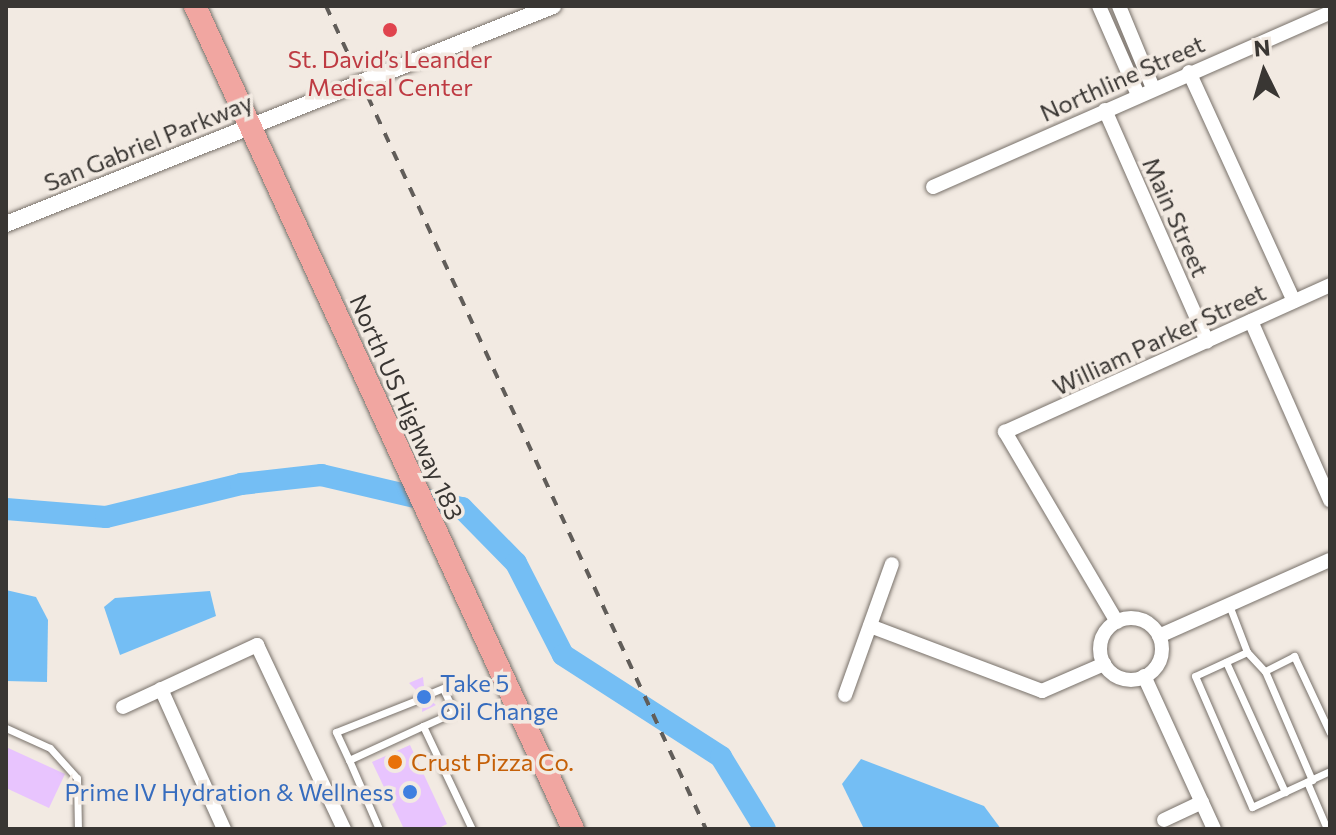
<!DOCTYPE html>
<html>
<head>
<meta charset="utf-8">
<style>
  body { margin:0 }
  #map { position:relative; width:1336px; height:835px; overflow:hidden; background:#f2eae2; font-family:Commissioner,sans-serif }
  div>[style] { position:absolute }
  .water>* { inset:0; background:#74bef4 }
  .river>* { height:22px; margin:-11px; padding:0 11px; transform-origin:11px; border-radius:11px; background:#74bef4 }
  .building>* { inset:0; background:#e8c4fe }
  .roads { filter:drop-shadow(0 0 2px #78716a) drop-shadow(0 0 2px #78716a) }
  .service>* { height:7px; margin:-3.5px; padding:0 3.5px; transform-origin:3.5px; border-radius:3.5px; background:#fff }
  .minor>* { height:14px; margin:-7px; padding:0 7px; transform-origin:7px; border-radius:7px; background:#fff }
  .minor>.ring { margin:-7px; padding:0; box-sizing:content-box; background:none; border:14px solid #fff; border-radius:50% }
  .tertiary>* { height:16px; margin:-8px; padding:0 8px; transform-origin:8px; border-radius:8px; background:#fff }
  .primary>* { height:22px; margin:-11px; padding:0 11px; transform-origin:11px; border-radius:11px; background:#f1a6a1 }
  .rail>* { height:4px; margin-top:-2px; transform-origin:0; background:repeating-linear-gradient(90deg,#615d59 0 10px,transparent 0 20px) }
  .dots>* { width:22px; height:22px; translate:-50% -50%; box-sizing:border-box; border:4px solid #f2eae2; border-radius:50% }
  span { translate:-50% -50%; white-space:nowrap; text-align:center; line-height:1.15; -webkit-text-stroke:7px #f2eae2; paint-order:stroke }
  .health-label { font-size:24px; color:#be3a42 }
  .street-label { font-size:24px; color:#393633 }
  .shop-label { font-size:24px; color:#366cbe }
  .left { translate:0 -50%; text-align:left }
  .right { translate:-100% -50%; text-align:right }
  .food-label { font-size:24px; color:#c56008 }
  .frame { position:absolute; inset:0; border:8px solid #393633; pointer-events:none }
  .north { position:absolute; left:1224px; top:32px; width:80px; height:80px; -webkit-text-stroke:6px #f2eae2; paint-order:stroke; rotate:355deg; font-size:22px; font-weight:700; line-height:32px; text-align:center; color:#393633 }
  .north::after { content:''; display:block; margin:auto; width:28px; height:36px; background:#393633; clip-path:polygon(50% 0,100% 100%,50% 72%,0 100%) }
</style>
</head>
<body>
<div id="map">
  <div class="water">
    <i style="clip-path:polygon(6px 590px,36px 597px,48px 620px,47px 682px,6px 681px)"></i>
    <i style="clip-path:polygon(210px 591px,216px 616px,120px 655px,104px 607px,115px 598px)"></i>
    <i style="clip-path:polygon(861px 759px,984px 806px,1001px 829px,864px 829px,842px 784px)"></i>
  </div>
  <div class="river">
    <i style="left:6px;top:509px;width:100px;rotate:4.6deg"></i>
    <i style="left:106px;top:517px;width:139px;rotate:-13.7deg"></i>
    <i style="left:241px;top:484px;width:81px;rotate:-6.4deg"></i>
    <i style="left:321px;top:475px;width:145px;rotate:13.2deg"></i>
    <i style="left:462px;top:508px;width:77px;rotate:45.5deg"></i>
    <i style="left:516px;top:563px;width:103px;rotate:62.9deg"></i>
    <i style="left:563px;top:655px;width:188px;rotate:32.8deg"></i>
    <i style="left:721px;top:757px;width:84px;rotate:58.6deg"></i>
  </div>
  <div class="building">
    <i style="clip-path:polygon(423px 677px,425px 696px,436px 705px,422px 712px,423px 697px,409px 683px)"></i>
    <i style="clip-path:polygon(410px 745px,447px 824px,437px 829px,404px 829px,372px 762px)"></i>
    <i style="clip-path:polygon(6px 747px,65px 774px,49px 808px,6px 788px)"></i>
  </div>
  <div class="roads">
    <div class="service">
      <i style="left:1229px;top:605px;width:50px;rotate:69deg"></i>
      <i style="left:1247px;top:652px;width:26px;rotate:47deg"></i>
      <i style="left:1265px;top:671px;width:33px;rotate:-27deg"></i>
      <i style="left:1294px;top:656px;width:85px;rotate:64.9deg"></i>
      <i style="left:1247px;top:652px;width:57px;rotate:155.2deg"></i>
      <i style="left:1195px;top:676px;width:143px;rotate:66.5deg"></i>
      <i style="left:1252px;top:807px;width:86px;rotate:-24.8deg"></i>
      <i style="left:1226px;top:662px;width:143px;rotate:65.6deg"></i>
      <i style="left:1265px;top:671px;width:119px;rotate:66.7deg"></i>
      <i style="left:423px;top:726px;width:34px;rotate:-24deg"></i>
      <i style="left:454px;top:712px;width:26px;rotate:-115deg"></i>
      <i style="left:443px;top:688px;width:13px;rotate:157deg"></i>
      <i style="left:6px;top:728px;width:48px;rotate:24.4deg"></i>
      <i style="left:50px;top:748px;width:40px;rotate:48deg"></i>
      <i style="left:77px;top:778px;width:51px;rotate:88.9deg"></i>
      <i style="left:349px;top:760px;width:31px;rotate:-115deg"></i>
      <i style="left:336px;top:732px;width:87px;rotate:-21.6deg"></i>
      <i style="left:1307px;top:782px;width:51px;rotate:66.9deg"></i>
      <i style="left:379px;top:829px;width:75px;rotate:-113.5deg"></i>
      <i style="left:349px;top:760px;width:81px;rotate:-24.7deg"></i>
      <i style="left:423px;top:726px;width:114px;rotate:64.6deg"></i>
    </div>
    <div class="minor">
      <i style="left:1099px;top:6px;width:97px;rotate:66.3deg"></i>
      <i style="left:1119px;top:6px;width:89px;rotate:67.5deg"></i>
      <i style="left:1189px;top:72px;width:252px;rotate:65.4deg"></i>
      <i style="left:1105px;top:110px;width:253px;rotate:66.2deg"></i>
      <i style="left:933px;top:187px;width:433px;rotate:-23.7deg"></i>
      <i style="left:1251px;top:321px;width:196px;rotate:66.2deg"></i>
      <i class="ring" style="left:1100px;top:618px;width:48px;height:48px"></i>
      <i style="left:1117px;top:622px;width:221px;rotate:-120.5deg"></i>
      <i style="left:1005px;top:432px;width:357px;rotate:-24.3deg"></i>
      <i style="left:870px;top:626px;width:184px;rotate:20.7deg"></i>
      <i style="left:1042px;top:691px;width:68px;rotate:-23.5deg"></i>
      <i style="left:1159px;top:636px;width:187px;rotate:-24deg"></i>
      <i style="left:1144px;top:676px;width:168px;rotate:65.4deg"></i>
      <i style="left:161px;top:689px;width:154px;rotate:65.8deg"></i>
      <i style="left:845px;top:695px;width:139px;rotate:-70.3deg"></i>
      <i style="left:123px;top:707px;width:148px;rotate:-24.8deg"></i>
      <i style="left:257px;top:645px;width:204px;rotate:64.7deg"></i>
      <i style="left:1164px;top:820px;width:42px;rotate:-25.3deg"></i>
    </div>
    <div class="tertiary">
      <i style="left:6px;top:224px;width:589px;rotate:-21.73deg"></i>
    </div>
    <div class="primary">
      <i style="left:195px;top:6px;width:906px;rotate:65.33deg"></i>
    </div>
  </div>
  <div class="rail">
    <i style="left:326px;top:6px;width:906px;rotate:65.22deg"></i>
  </div>
  <div class="dots">
    <i style="left:390px;top:30px;background:#e0444e"></i>
    <i style="left:424px;top:697px;background:#3f7fe0"></i>
    <i style="left:395px;top:762px;background:#e8710a"></i>
    <i style="left:410px;top:792px;background:#3f7fe0"></i>
  </div>
  <div class="health-label">
    <span style="left:390px;top:73px">St. David’s Leander<br>Medical Center</span>
  </div>
  <div class="street-label">
    <span style="left:1122px;top:78px;rotate:-24deg">Northline Street</span>
    <span style="left:148px;top:142px;rotate:-22deg">San Gabriel Parkway</span>
    <span style="left:1176px;top:217px;rotate:66deg">Main Street</span>
    <span style="left:1159px;top:339px;rotate:-25deg">William Parker Street</span>
    <span style="left:407px;top:407px;rotate:66deg">North US Highway 183</span>
  </div>
  <div class="shop-label">
    <span class="left" style="left:440px;top:697px">Take 5<br>Oil Change</span>
    <span class="right" style="left:394px;top:792px">Prime IV Hydration &amp; Wellness</span>
  </div>
  <div class="food-label">
    <span class="left" style="left:411px;top:762px">Crust Pizza Co.</span>
  </div>
  <div class="frame"></div>
  <div class="north">N</div>
</div>
</body>
</html>
